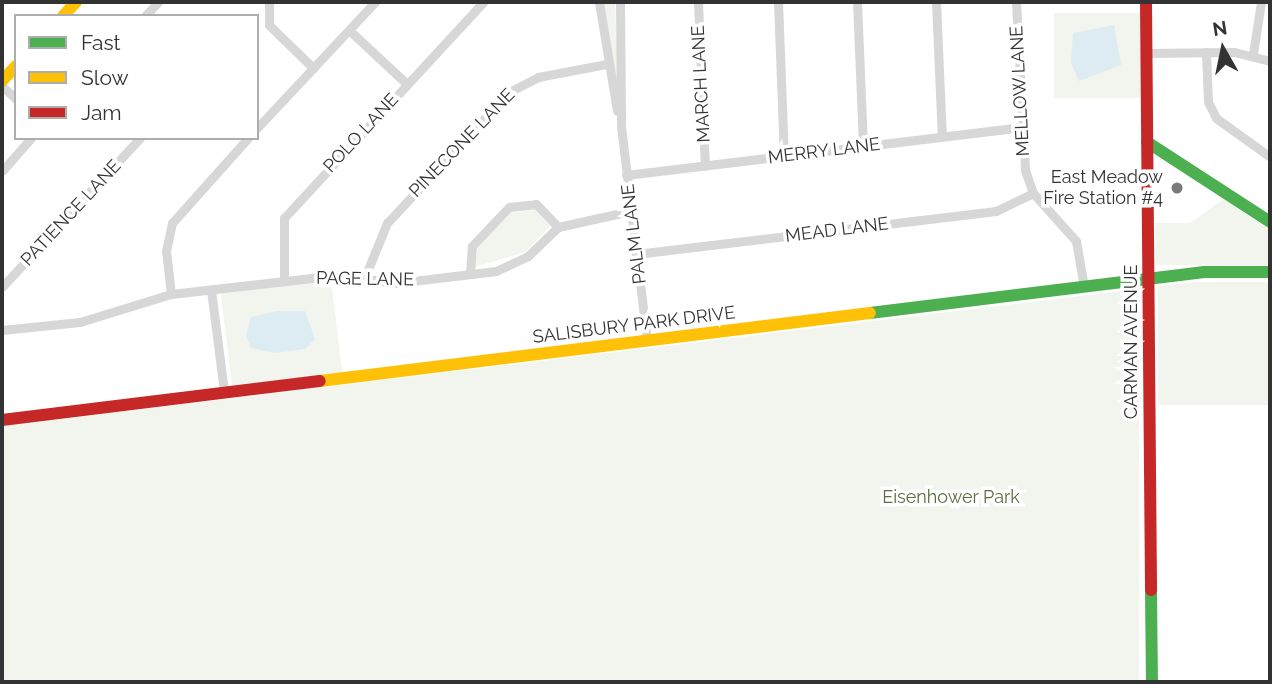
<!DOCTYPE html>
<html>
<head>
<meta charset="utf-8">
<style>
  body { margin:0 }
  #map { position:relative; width:1272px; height:684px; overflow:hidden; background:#fff; font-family:Raleway,sans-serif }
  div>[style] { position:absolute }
  .green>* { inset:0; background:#f1f5ed; transform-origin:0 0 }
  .water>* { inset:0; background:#ddebf3 }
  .street>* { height:9px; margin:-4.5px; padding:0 4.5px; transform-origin:4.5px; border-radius:4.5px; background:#d7d7d7 }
  .fast>* { height:12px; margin:-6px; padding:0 6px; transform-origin:6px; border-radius:6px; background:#4caf50 }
  .slow>* { height:12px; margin:-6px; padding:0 6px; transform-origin:6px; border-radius:6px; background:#ffc107 }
  .jam>* { height:12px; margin:-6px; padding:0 6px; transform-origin:6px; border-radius:6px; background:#c62828 }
  .dots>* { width:19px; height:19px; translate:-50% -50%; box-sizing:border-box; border:4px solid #fff; border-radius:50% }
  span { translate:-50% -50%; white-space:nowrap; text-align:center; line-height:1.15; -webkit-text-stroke:7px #fff; paint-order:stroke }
  .street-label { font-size:18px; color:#333 }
  .poi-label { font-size:18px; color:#333 }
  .right { translate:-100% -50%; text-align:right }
  .park-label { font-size:18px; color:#56703f }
  .frame { position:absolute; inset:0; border:4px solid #333; pointer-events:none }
  .legend { position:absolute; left:14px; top:14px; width:245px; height:126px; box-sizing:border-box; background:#fff; border:2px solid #adadad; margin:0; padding:9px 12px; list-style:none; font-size:21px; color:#333 }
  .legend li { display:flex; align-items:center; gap:14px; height:35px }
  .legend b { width:35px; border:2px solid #adadad }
  .north { position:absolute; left:1188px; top:14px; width:70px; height:70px; -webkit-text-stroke:5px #fff; paint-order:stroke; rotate:351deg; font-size:19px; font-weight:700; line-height:28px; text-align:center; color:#333 }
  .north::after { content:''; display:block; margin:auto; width:24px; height:32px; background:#333; clip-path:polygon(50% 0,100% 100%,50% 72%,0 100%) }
</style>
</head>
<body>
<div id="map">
  <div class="green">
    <i style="clip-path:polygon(604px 2px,615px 2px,618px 87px,604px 18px)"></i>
    <i style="left:1146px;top:13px;width:85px;height:92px;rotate:90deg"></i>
    <i style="clip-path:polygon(1224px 199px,1270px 230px,1270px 265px,1156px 265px,1155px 223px,1190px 223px)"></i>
    <i style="clip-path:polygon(535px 210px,550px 226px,525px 252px,474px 267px,478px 247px,511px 213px)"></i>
    <i style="left:331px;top:280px;width:93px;height:111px;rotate:83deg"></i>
    <i style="clip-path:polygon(1195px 282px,1270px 282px,1270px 405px,1158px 405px,1158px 286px)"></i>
    <i style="clip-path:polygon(1139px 289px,1139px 682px,2px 682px,2px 426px)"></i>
  </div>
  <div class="water">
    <i style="clip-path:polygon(1114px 25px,1121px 65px,1079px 81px,1071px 63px,1073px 33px)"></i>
    <i style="clip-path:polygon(277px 311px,305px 311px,315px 339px,305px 349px,275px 353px,251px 348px,246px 336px,251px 317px)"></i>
  </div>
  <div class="street">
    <i style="left:269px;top:2px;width:23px;rotate:90deg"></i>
    <i style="left:269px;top:25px;width:62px;rotate:44.3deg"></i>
    <i style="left:599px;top:2px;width:110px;rotate:80.6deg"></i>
    <i style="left:620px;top:2px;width:124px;rotate:89.5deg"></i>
    <i style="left:621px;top:126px;width:217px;rotate:83.1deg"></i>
    <i style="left:698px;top:2px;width:164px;rotate:87.6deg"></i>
    <i style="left:778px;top:2px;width:154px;rotate:87.8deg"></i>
    <i style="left:857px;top:2px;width:144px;rotate:87.6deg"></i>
    <i style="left:936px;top:2px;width:135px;rotate:87.5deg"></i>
    <i style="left:1016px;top:2px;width:168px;rotate:86.9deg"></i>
    <i style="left:1025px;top:170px;width:24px;rotate:71deg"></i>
    <i style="left:1033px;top:193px;width:64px;rotate:48.1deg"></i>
    <i style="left:1076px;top:241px;width:47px;rotate:80.1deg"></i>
    <i style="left:145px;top:16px;width:19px;rotate:-47deg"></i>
    <i style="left:349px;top:30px;width:79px;rotate:43deg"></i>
    <i style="left:1206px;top:52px;width:50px;rotate:87.7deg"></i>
    <i style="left:1208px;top:102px;width:18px;rotate:63deg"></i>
    <i style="left:1216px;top:118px;width:67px;rotate:35.8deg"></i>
    <i style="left:1146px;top:53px;width:88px;rotate:-0.7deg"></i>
    <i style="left:1234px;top:52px;width:37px;rotate:14deg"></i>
    <i style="left:1253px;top:54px;width:53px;rotate:-81.3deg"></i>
    <i style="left:2px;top:86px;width:19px;rotate:43deg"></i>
    <i style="left:257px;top:128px;width:173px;rotate:-46.9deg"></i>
    <i style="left:2px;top:171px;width:44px;rotate:-48.7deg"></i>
    <i style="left:626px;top:175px;width:398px;rotate:-6.9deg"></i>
    <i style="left:636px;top:254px;width:363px;rotate:-6.8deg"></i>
    <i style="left:996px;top:211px;width:41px;rotate:-25.9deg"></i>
    <i style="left:470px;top:273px;width:27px;rotate:-86deg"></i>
    <i style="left:472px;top:246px;width:54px;rotate:-46.5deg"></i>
    <i style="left:509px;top:207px;width:27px;rotate:-6deg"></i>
    <i style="left:536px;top:204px;width:32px;rotate:46deg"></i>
    <i style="left:364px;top:279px;width:61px;rotate:-67.7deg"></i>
    <i style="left:387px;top:223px;width:179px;rotate:-47deg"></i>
    <i style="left:509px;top:92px;width:33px;rotate:-27deg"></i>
    <i style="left:538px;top:77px;width:69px;rotate:-10.8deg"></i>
    <i style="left:284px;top:281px;width:63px;rotate:-90deg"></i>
    <i style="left:284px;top:218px;width:294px;rotate:-47.3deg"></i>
    <i style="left:2px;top:287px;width:203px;rotate:-47.2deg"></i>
    <i style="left:211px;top:290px;width:103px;rotate:82.7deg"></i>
    <i style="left:171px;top:294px;width:43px;rotate:-96.6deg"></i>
    <i style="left:166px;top:251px;width:29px;rotate:-78deg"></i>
    <i style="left:172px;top:223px;width:114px;rotate:-48.2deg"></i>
    <i style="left:2px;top:330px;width:78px;rotate:-5.9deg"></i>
    <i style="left:80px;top:322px;width:95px;rotate:-17.1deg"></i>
    <i style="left:171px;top:294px;width:168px;rotate:-6.5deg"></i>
    <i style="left:338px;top:275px;width:59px;rotate:7.9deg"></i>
    <i style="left:396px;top:283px;width:101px;rotate:-6.8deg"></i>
    <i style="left:496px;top:271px;width:35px;rotate:-25deg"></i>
    <i style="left:528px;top:256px;width:42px;rotate:-44deg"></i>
    <i style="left:558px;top:227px;width:74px;rotate:-12.5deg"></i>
  </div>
  <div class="fast">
    <i style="left:1147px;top:142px;width:147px;rotate:33deg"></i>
    <i style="left:870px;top:313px;width:337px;rotate:-7deg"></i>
    <i style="left:1204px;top:272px;width:66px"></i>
    <i style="left:1151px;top:590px;width:92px;rotate:89.4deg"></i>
  </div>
  <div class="slow">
    <i style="left:63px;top:16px;width:19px;rotate:-47deg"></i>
    <i style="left:2px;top:81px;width:21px;rotate:-47deg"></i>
    <i style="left:320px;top:381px;width:554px;rotate:-7.05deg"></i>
  </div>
  <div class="jam">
    <i style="left:1146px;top:2px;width:588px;rotate:89.51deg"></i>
    <i style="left:2px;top:420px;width:320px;rotate:-7deg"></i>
  </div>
  <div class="dots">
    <i style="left:1177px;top:188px;background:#7a7a7a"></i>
  </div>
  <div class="street-label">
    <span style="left:701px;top:84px;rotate:-93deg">MARCH LANE</span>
    <span style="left:1020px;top:91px;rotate:-93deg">MELLOW LANE</span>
    <span style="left:361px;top:133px;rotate:-47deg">POLO LANE</span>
    <span style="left:462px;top:143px;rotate:-46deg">PINECONE LANE</span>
    <span style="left:824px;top:151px;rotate:-7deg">MERRY LANE</span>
    <span style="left:71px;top:213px;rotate:-47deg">PATIENCE LANE</span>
    <span style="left:837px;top:230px;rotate:-7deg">MEAD LANE</span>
    <span style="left:634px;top:234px;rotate:-97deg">PALM LANE</span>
    <span style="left:365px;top:279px;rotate:1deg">PAGE LANE</span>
    <span style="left:634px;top:325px;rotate:-7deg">SALISBURY PARK DRIVE</span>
    <span style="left:1131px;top:342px;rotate:-90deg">CARMAN AVENUE</span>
  </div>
  <div class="poi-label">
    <span class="right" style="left:1163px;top:188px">East Meadow<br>Fire Station #4</span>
  </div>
  <div class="park-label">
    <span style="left:951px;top:497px">Eisenhower Park</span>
  </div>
  <div class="frame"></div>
  <ul class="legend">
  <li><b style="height:9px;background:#4caf50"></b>Fast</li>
  <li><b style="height:9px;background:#ffc107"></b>Slow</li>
  <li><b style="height:9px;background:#c62828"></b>Jam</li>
  </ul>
  <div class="north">N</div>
</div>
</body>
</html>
